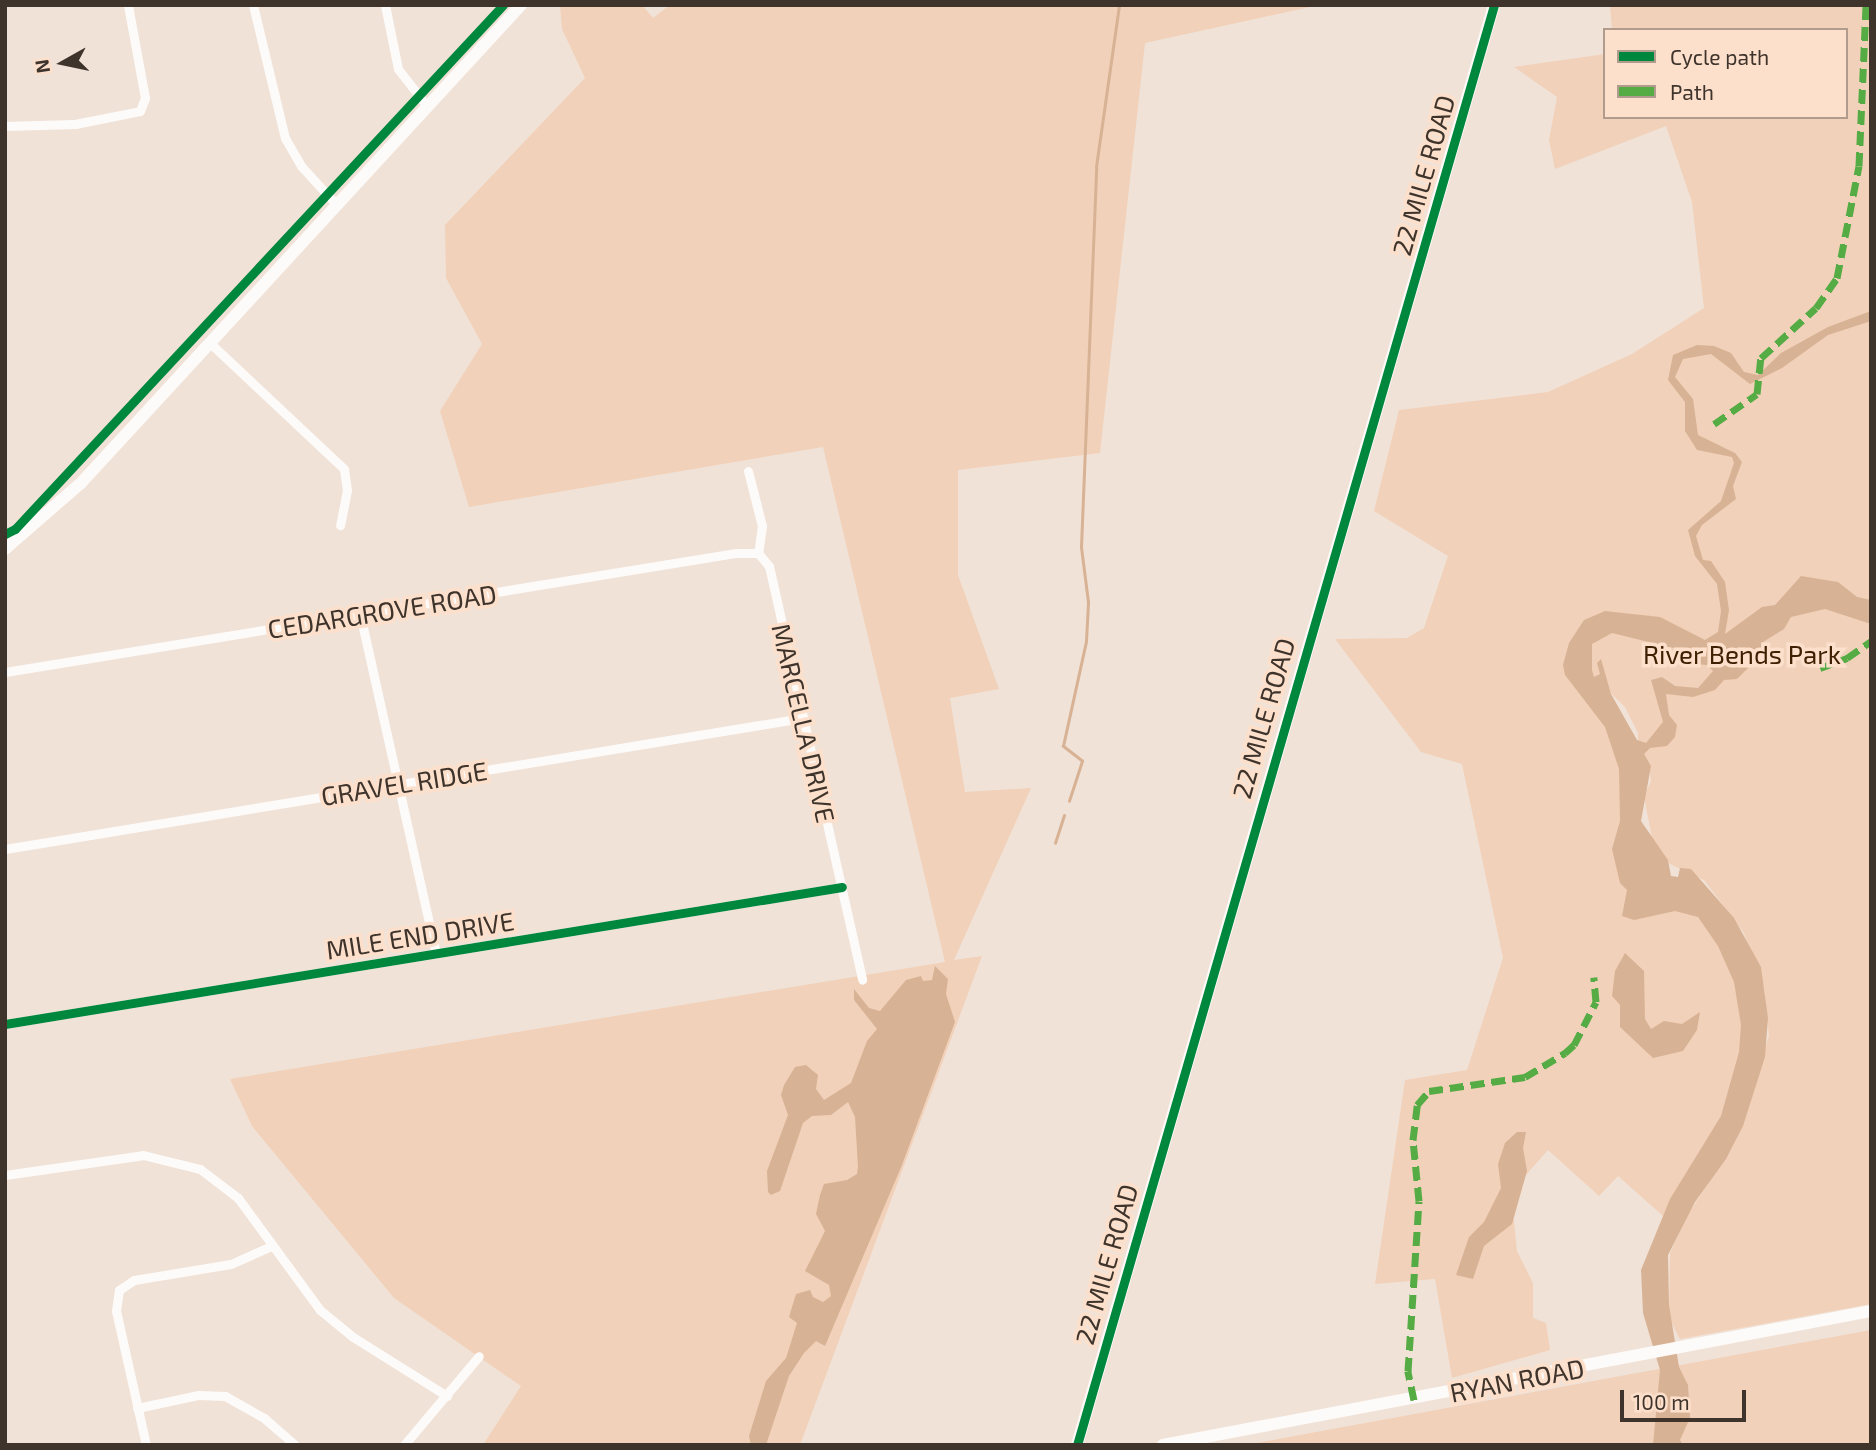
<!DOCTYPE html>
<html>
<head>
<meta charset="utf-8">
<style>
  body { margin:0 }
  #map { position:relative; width:1876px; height:1450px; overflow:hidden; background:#f1e2d7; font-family:"Exo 2",sans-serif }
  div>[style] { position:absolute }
  .green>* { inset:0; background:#f1d1b9 }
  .water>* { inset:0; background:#d8b294 }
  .stream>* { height:2.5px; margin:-1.25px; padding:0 1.25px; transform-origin:1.25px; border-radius:1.25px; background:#d8b294 }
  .street>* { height:9px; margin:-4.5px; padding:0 4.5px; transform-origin:4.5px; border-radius:4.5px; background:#fdfbf9 }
  .secondary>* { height:12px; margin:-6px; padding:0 6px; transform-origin:6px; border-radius:6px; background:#fdfbf9 }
  .quiet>* { height:7px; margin-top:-3.5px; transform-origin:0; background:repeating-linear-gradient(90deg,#56ac44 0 14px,transparent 0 21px) }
  .cycleway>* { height:9px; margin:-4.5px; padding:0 4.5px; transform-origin:4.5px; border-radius:4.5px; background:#00873e }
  span { translate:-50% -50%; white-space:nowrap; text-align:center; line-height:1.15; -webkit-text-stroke:7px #fce0cc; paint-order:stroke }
  .street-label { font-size:26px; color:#3f342c }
  .park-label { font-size:26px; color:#402002 }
  .frame { position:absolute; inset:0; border:7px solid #3f342c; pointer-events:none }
  .legend { position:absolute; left:1603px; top:28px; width:245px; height:91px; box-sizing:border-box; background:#fce0cc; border:2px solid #b09b8c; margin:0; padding:9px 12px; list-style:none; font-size:21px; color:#3f342c }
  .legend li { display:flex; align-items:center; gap:14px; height:35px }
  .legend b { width:35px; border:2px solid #b09b8c }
  .north { position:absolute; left:28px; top:28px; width:70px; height:70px; -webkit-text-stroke:5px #fce0cc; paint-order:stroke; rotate:261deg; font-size:19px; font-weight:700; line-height:28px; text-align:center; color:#3f342c }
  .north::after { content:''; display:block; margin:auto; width:24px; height:32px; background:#3f342c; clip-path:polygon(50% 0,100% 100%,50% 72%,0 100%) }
  .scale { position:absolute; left:1620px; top:1390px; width:126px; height:32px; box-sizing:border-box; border:4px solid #3f342c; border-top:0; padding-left:9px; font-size:21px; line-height:24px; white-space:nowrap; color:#3f342c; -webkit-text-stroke:5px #fce0cc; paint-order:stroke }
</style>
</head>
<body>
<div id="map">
  <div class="green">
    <i style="clip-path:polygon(560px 5px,642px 5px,653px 18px,670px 5px,1319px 5px,1145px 43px,1100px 453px,958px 470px,958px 575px,999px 689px,950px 698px,965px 792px,1031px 788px,954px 960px,982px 956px,800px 1445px,483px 1445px,521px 1386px,394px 1298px,252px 1126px,230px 1079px,945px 962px,823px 447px,469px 507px,440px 411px,482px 344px,446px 278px,445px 225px,585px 78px,562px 29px)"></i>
    <i style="clip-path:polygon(evenodd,1610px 5px,1871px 5px,1871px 1304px,1680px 1339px,1669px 1318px,1670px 1253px,1688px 1214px,1732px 1148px,1769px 1036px,1764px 987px,1744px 933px,1704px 880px,1670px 864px,1652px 838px,1644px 796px,1651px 781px,1649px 763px,1638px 755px,1641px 845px,1729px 938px,1756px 1022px,1731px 1121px,1671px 1223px,1618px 1176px,1599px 1196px,1548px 1150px,1511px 1192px,1517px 1251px,1533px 1283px,1533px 1318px,1546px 1323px,1550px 1350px,1452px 1378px,1435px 1279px,1375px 1284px,1405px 1080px,1467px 1070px,1503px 958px,1462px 764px,1421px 752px,1335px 639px,1407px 638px,1424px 628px,1448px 556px,1374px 511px,1399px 410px,1548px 392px,1632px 354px,1704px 308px,1692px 202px,1666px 126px,1555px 169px,1549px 140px,1557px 97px,1514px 67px,1605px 54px,1605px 117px,1846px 117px,1846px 30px,1612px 30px,1610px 5px,1586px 669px,1625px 707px,1638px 733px,1638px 752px,1586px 669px)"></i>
    <i style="clip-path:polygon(1871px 1330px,1871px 1445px,1246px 1445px)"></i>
  </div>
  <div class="water">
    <i style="clip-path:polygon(evenodd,1871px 311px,1871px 321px,1828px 335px,1782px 368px,1750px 384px,1711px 354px,1683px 359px,1675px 377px,1693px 399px,1698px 435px,1735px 453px,1742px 462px,1733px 486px,1736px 499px,1702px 525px,1696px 536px,1703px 560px,1711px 561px,1725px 582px,1729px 610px,1725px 634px,1762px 607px,1775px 605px,1801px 576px,1838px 582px,1857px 597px,1871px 600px,1871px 624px,1825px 609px,1791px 617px,1784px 629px,1763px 642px,1757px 659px,1748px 653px,1749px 667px,1737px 679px,1724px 680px,1715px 690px,1693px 697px,1666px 694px,1669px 715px,1677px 725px,1675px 737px,1667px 746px,1650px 748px,1644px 754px,1651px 766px,1641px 821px,1668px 860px,1671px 876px,1678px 877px,1680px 868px,1691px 869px,1734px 918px,1761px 967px,1768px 1018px,1765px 1057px,1743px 1126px,1726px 1159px,1695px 1202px,1668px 1255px,1669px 1305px,1679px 1367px,1688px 1385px,1690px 1418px,1680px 1440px,1683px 1445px,1653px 1445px,1660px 1370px,1643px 1313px,1641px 1270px,1670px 1199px,1721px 1116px,1739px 1052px,1741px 1025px,1734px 982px,1718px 946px,1698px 917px,1675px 911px,1634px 920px,1622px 916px,1627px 890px,1620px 883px,1612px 849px,1620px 821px,1619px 769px,1605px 727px,1565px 675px,1563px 665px,1569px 643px,1584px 620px,1605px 611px,1660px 617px,1705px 640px,1718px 632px,1721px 611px,1717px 584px,1695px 556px,1688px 530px,1721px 501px,1734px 463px,1732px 457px,1697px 450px,1685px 431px,1685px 402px,1668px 380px,1673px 355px,1697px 345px,1714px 346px,1731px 353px,1744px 372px,1758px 375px,1781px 353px,1828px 327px,1871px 311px,1612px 633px,1673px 648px,1678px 652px,1673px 662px,1707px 665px,1713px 671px,1698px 688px,1675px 686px,1662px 677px,1651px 680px,1663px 722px,1646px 743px,1637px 740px,1611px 694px,1601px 659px,1597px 663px,1600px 674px,1594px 677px,1592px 670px,1592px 644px,1612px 633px)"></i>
    <i style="clip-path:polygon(1625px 953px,1644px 971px,1645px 1019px,1651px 1029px,1664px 1021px,1682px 1024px,1700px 1012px,1697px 1030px,1683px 1051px,1653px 1058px,1620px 1027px,1620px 1005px,1612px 996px,1615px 971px)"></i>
    <i style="clip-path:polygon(935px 966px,948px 979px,946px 994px,955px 1022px,902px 1165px,825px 1346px,816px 1341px,804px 1353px,789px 1376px,766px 1445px,751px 1445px,749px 1436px,766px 1381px,786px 1358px,797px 1323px,789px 1317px,796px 1294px,810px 1290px,813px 1297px,823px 1302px,831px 1296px,829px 1285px,805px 1271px,825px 1231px,816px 1214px,820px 1195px,824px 1184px,847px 1180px,857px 1174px,858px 1167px,855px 1117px,848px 1102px,831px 1115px,812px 1116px,803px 1123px,780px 1191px,771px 1195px,768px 1192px,767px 1171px,788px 1115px,781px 1095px,784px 1085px,795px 1067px,806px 1065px,818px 1075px,816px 1089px,824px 1100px,851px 1083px,867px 1041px,877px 1029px,854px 1000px,854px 989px,869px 1008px,880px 1011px,906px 980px,921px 976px,923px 981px,932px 980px)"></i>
    <i style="clip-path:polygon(1517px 1132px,1526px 1132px,1523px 1148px,1527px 1171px,1512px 1224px,1484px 1246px,1473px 1279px,1456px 1275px,1469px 1237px,1484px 1222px,1501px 1188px,1498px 1164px,1505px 1143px)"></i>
  </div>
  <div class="stream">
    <i style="left:1069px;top:801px;width:42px;rotate:-72deg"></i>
    <i style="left:1082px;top:761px;width:24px;rotate:-142deg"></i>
    <i style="left:1063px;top:746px;width:107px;rotate:-77.6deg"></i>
    <i style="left:1086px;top:641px;width:39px;rotate:-87deg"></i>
    <i style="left:1088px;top:602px;width:55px;rotate:-97.3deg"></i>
    <i style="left:1081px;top:547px;width:380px;rotate:-87.7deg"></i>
    <i style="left:1096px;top:167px;width:164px;rotate:-81.9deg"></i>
    <i style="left:1055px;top:843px;width:29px;rotate:-72deg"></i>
  </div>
  <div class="street">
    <i style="left:253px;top:5px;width:137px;rotate:76.5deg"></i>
    <i style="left:285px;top:138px;width:32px;rotate:60deg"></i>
    <i style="left:301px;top:166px;width:52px;rotate:47.4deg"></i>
    <i style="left:385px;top:5px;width:65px;rotate:78.5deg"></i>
    <i style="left:398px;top:69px;width:47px;rotate:51.9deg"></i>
    <i style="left:5px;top:126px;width:70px;rotate:-1.6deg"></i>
    <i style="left:75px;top:124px;width:66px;rotate:-11.3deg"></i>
    <i style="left:140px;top:111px;width:14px;rotate:-69deg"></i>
    <i style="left:145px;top:98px;width:95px;rotate:-100.4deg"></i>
    <i style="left:210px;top:343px;width:184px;rotate:43.2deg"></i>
    <i style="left:344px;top:469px;width:21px;rotate:82deg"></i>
    <i style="left:347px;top:490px;width:36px;rotate:101deg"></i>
    <i style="left:748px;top:471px;width:57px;rotate:75.7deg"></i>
    <i style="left:762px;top:526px;width:27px;rotate:98deg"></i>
    <i style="left:758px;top:553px;width:17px;rotate:50deg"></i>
    <i style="left:769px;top:566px;width:424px;rotate:77.3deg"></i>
    <i style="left:360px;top:614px;width:348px;rotate:77.4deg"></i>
    <i style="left:5px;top:672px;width:741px;rotate:-9.25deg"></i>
    <i style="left:736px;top:553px;width:22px"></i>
    <i style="left:5px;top:849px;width:808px;rotate:-9.33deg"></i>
    <i style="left:5px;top:1024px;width:848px;rotate:-9.3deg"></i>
    <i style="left:5px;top:1175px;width:139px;rotate:-8.2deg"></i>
    <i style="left:143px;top:1155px;width:59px;rotate:13.8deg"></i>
    <i style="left:200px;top:1169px;width:48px;rotate:37.3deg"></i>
    <i style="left:238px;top:1198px;width:139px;rotate:53.8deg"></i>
    <i style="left:320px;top:1310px;width:43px;rotate:39.3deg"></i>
    <i style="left:353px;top:1337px;width:111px;rotate:32.1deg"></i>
    <i style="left:137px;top:1408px;width:62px;rotate:-12deg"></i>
    <i style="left:198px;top:1395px;width:27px;rotate:2deg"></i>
    <i style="left:225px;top:1396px;width:45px;rotate:29.4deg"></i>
    <i style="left:264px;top:1418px;width:41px;rotate:41.1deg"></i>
    <i style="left:146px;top:1445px;width:137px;rotate:-102.6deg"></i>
    <i style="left:116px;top:1311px;width:21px;rotate:-82deg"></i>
    <i style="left:119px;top:1290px;width:18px;rotate:-34deg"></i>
    <i style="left:134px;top:1280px;width:98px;rotate:-9.4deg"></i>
    <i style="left:231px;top:1264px;width:42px;rotate:-24.1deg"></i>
    <i style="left:404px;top:1445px;width:116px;rotate:-49.9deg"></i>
  </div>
  <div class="secondary">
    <i style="left:5px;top:549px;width:101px;rotate:-41deg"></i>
    <i style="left:81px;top:483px;width:650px;rotate:-47.37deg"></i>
    <i style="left:1077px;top:1445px;width:1499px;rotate:-73.85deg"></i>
    <i style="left:1163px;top:1445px;width:721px;rotate:-10.72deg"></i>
  </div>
  <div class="quiet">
    <i style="left:1714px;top:424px;width:52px;rotate:-34.9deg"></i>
    <i style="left:1757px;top:394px;width:36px;rotate:-84deg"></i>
    <i style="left:1761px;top:358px;width:74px;rotate:-42.3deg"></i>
    <i style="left:1816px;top:308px;width:37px;rotate:-55deg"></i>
    <i style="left:1837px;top:278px;width:114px;rotate:-78.9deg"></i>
    <i style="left:1859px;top:166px;width:161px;rotate:-87.5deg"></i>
    <i style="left:1820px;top:668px;width:29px;rotate:-20deg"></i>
    <i style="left:1847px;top:658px;width:29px;rotate:-35deg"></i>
    <i style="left:1414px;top:1400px;width:30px;rotate:-102deg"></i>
    <i style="left:1408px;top:1371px;width:170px;rotate:-86.3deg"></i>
    <i style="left:1419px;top:1201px;width:61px;rotate:-95.6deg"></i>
    <i style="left:1413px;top:1140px;width:35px;rotate:-83deg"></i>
    <i style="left:1417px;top:1105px;width:18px;rotate:-49deg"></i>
    <i style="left:1429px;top:1091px;width:97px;rotate:-8.3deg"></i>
    <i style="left:1525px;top:1077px;width:47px;rotate:-31deg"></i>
    <i style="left:1565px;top:1053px;width:12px;rotate:-42deg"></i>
    <i style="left:1574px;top:1045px;width:48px;rotate:-62.9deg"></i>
    <i style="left:1596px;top:1002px;width:25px;rotate:-95deg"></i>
  </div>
  <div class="cycleway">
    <i style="left:5px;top:534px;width:11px;rotate:-27deg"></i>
    <i style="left:15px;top:529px;width:716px;rotate:-47.04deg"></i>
    <i style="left:5px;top:1024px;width:848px;rotate:-9.3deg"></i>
    <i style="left:1077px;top:1445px;width:1499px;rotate:-73.85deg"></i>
  </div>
  <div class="street-label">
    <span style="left:1423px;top:175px;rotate:-74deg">22 MILE ROAD</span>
    <span style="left:382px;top:611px;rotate:-9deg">CEDARGROVE ROAD</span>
    <span style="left:1263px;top:718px;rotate:-74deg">22 MILE ROAD</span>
    <span style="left:804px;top:723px;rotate:77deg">MARCELLA DRIVE</span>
    <span style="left:404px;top:783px;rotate:-9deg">GRAVEL RIDGE</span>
    <span style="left:420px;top:935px;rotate:-9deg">MILE END DRIVE</span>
    <span style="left:1106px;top:1264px;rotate:-74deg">22 MILE ROAD</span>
    <span style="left:1517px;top:1380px;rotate:-11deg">RYAN ROAD</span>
  </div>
  <div class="park-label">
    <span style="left:1742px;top:654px">River Bends Park</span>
  </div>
  <div class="frame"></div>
  <ul class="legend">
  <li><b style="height:9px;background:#00873e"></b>Cycle path</li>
  <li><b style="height:9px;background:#56ac44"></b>Path</li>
  </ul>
  <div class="north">N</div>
  <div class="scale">100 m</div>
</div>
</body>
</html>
